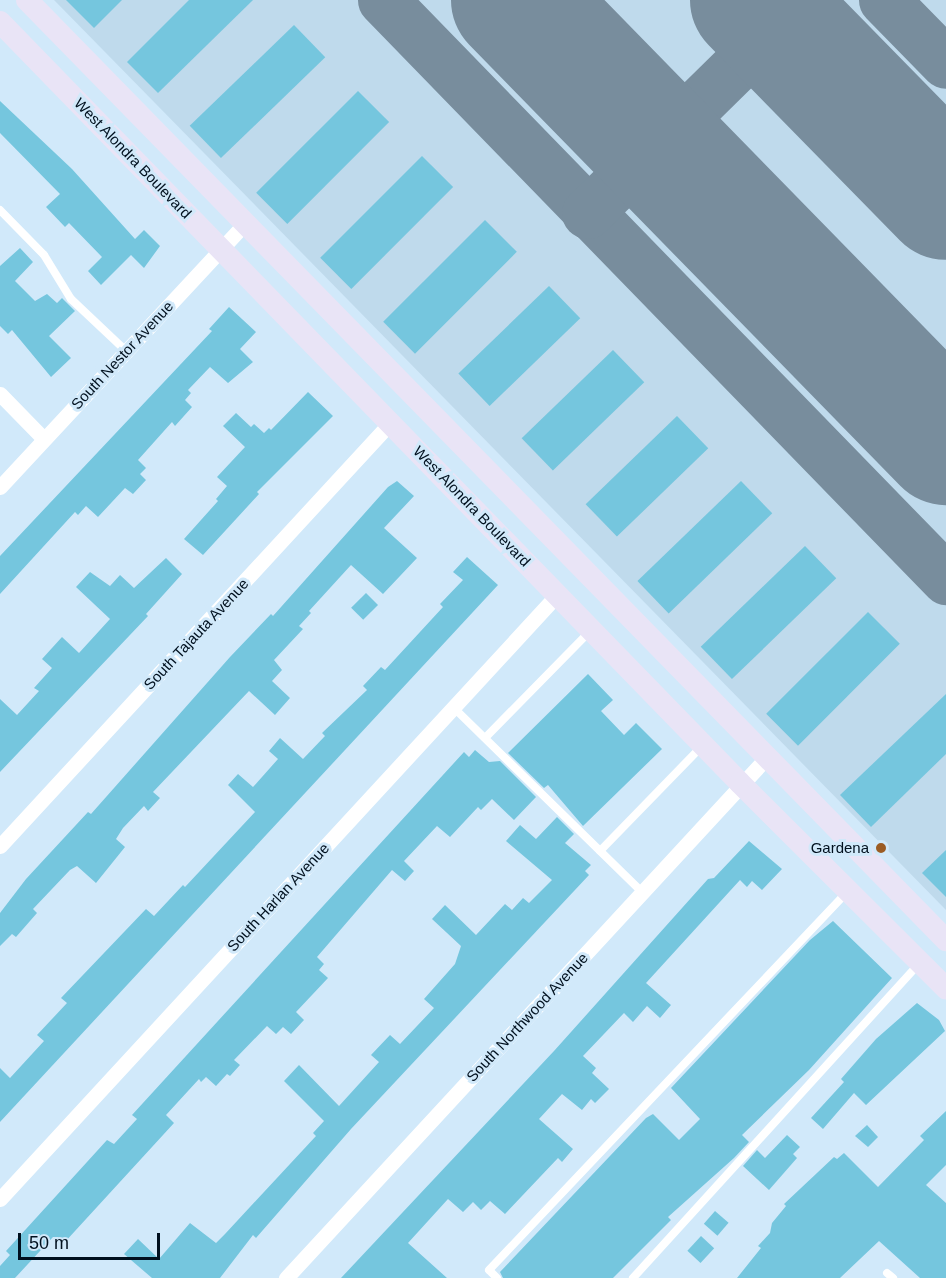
<!DOCTYPE html>
<html>
<head>
<meta charset="utf-8">
<style>
  body { margin:0 }
  #map { position:relative; width:946px; height:1278px; overflow:hidden; background:#d1e9fa; font-family:Helvetica,sans-serif }
  div>[style] { position:absolute }
  .built>* { inset:0; background:#bfdaec }
  .taxiway>* { height:51px; margin:-25.5px; padding:0 25.5px; transform-origin:25.5px; border-radius:25.5px; background:#788d9d }
  .runway>* { height:128px; margin:-64px; padding:0 64px; transform-origin:64px; border-radius:64px; background:#788d9d }
  .building>* { inset:0; background:#75c6de; transform-origin:0 0 }
  .lane>* { height:8px; margin:-4px; padding:0 4px; transform-origin:4px; border-radius:4px; background:#fff }
  .street>* { height:15px; margin:-7.5px; padding:0 7.5px; transform-origin:7.5px; border-radius:7.5px; background:#fff }
  .secondary>* { height:22px; margin:-11px; padding:0 11px; transform-origin:11px; border-radius:11px; background:#e9e4f6 }
  .dots>* { width:16px; height:16px; translate:-50% -50%; box-sizing:border-box; border:3px solid #d1e9fa; border-radius:50% }
  span { translate:-50% -50%; white-space:nowrap; text-align:center; line-height:1.15; -webkit-text-stroke:6px #d1e9fa; paint-order:stroke }
  .street-label { font-size:15px; color:#00101e }
  .poi-label { font-size:15px; color:#00101e }
  .right { translate:-100% -50%; text-align:right }
  .scale { position:absolute; left:18px; top:1233px; width:142px; height:27px; box-sizing:border-box; border:3px solid #00101e; border-top:0; padding-left:8px; font-size:18px; line-height:21px; white-space:nowrap; color:#00101e; -webkit-text-stroke:4px #d1e9fa; paint-order:stroke }
</style>
</head>
<body>
<div id="map">
  <div class="built">
    <i style="clip-path:polygon(54px 0,946px 0,946px 910px)"></i>
  </div>
  <div class="taxiway">
    <i style="left:383px;top:0;width:808px;rotate:45.8deg"></i>
    <i style="left:884px;top:0;width:88px;rotate:45.5deg"></i>
    <i style="left:587px;top:213px;width:304px;rotate:-44.5deg"></i>
  </div>
  <div class="runway">
    <i style="left:515px;top:0;width:617px;rotate:45.66deg"></i>
    <i style="left:754px;top:0;width:274px;rotate:45.6deg"></i>
  </div>
  <div class="building">
    <i style="clip-path:polygon(66px 0,122px 0,94px 28px)"></i>
    <i style="clip-path:polygon(189px 0,253px 0,158px 93px,127px 62px)"></i>
    <i style="left:294px;top:25px;width:45px;height:145px;rotate:46deg"></i>
    <i style="left:358px;top:91px;width:44px;height:144px;rotate:45deg"></i>
    <i style="clip-path:polygon(0 101px,72px 169px,135px 239px,144px 230px,160px 246px,144px 268px,131px 255px,101px 285px,88px 271px,102px 257px,69px 223px,65px 227px,46px 207px,60px 194px,0 133px)"></i>
    <i style="left:422px;top:156px;width:44px;height:144px;rotate:45deg"></i>
    <i style="left:485px;top:220px;width:45px;height:144px;rotate:45deg"></i>
    <i style="clip-path:polygon(20px 248px,33px 262px,15px 281px,35px 301px,47px 294px,57px 303px,62px 298px,75px 311px,49px 336px,71px 358px,51px 377px,12px 330px,8px 334px,0 326px,0 266px)"></i>
    <i style="left:549px;top:286px;width:45px;height:126px;rotate:46deg"></i>
    <i style="clip-path:polygon(229px 307px,256px 332px,240px 349px,253px 362px,228px 383px,210px 367px,188px 390px,191px 393px,185px 400px,192px 407px,175px 426px,172px 422px,138px 460px,146px 468px,140px 474px,146px 480px,133px 494px,125px 488px,98px 517px,86px 506px,78px 515px,75px 512px,0 594px,0 556px,212px 331px,209px 329px)"></i>
    <i style="left:613px;top:350px;width:45px;height:127px;rotate:46deg"></i>
    <i style="clip-path:polygon(308px 392px,333px 416px,257px 492px,259px 494px,203px 555px,184px 539px,218px 501px,216px 499px,227px 486px,217px 477px,245px 447px,223px 426px,236px 413px,251px 427px,254px 424px,264px 433px,269px 428px,271px 430px)"></i>
    <i style="left:677px;top:416px;width:45px;height:127px;rotate:46deg"></i>
    <i style="clip-path:polygon(397px 481px,414px 496px,384px 528px,417px 558px,383px 594px,351px 565px,309px 611px,311px 613px,299px 626px,303px 629px,274px 660px,282px 670px,272px 681px,290px 698px,275px 715px,249px 691px,153px 792px,160px 798px,148px 811px,144px 806px,123px 828px,116px 839px,125px 847px,96px 883px,77px 866px,70px 870px,33px 909px,37px 913px,16px 937px,12px 934px,0 946px,0 913px,26px 879px,88px 812px,91px 814px,230px 657px,271px 614px,273px 616px,388px 487px)"></i>
    <i style="left:741px;top:481px;width:45px;height:144px;rotate:46deg"></i>
    <i style="left:805px;top:546px;width:45px;height:145px;rotate:46deg"></i>
    <i style="clip-path:polygon(467px 557px,498px 585px,0 1122px,0 1068px,10px 1078px,44px 1041px,37px 1035px,67px 1003px,61px 998px,146px 909px,154px 916px,183px 885px,185px 887px,255px 812px,228px 785px,238px 774px,253px 787px,278px 759px,269px 751px,280px 738px,303px 759px,325px 736px,322px 733px,367px 690px,363px 686px,381px 667px,385px 670px,443px 607px,440px 604px,463px 580px,453px 572px)"></i>
    <i style="clip-path:polygon(166px 558px,182px 574px,146px 614px,148px 616px,0 772px,0 699px,17px 715px,39px 691px,34px 688px,52px 668px,42px 659px,62px 637px,79px 653px,110px 619px,76px 587px,90px 572px,110px 586px,120px 575px,134px 588px)"></i>
    <i style="left:366px;top:593px;width:17px;height:21px;rotate:45deg"></i>
    <i style="left:868px;top:612px;width:45px;height:144px;rotate:45deg"></i>
    <i style="clip-path:polygon(588px 674px,613px 700px,601px 711px,624px 735px,636px 723px,662px 749px,583px 826px,548px 785px,544px 788px,508px 753px)"></i>
    <i style="clip-path:polygon(946px 694px,946px 754px,871px 827px,840px 795px)"></i>
    <i style="clip-path:polygon(475px 750px,489px 762px,500px 761px,536px 797px,514px 820px,492px 799px,481px 810px,478px 807px,450px 837px,437px 826px,404px 861px,414px 871px,405px 881px,392px 870px,317px 957px,324px 964px,319px 970px,328px 978px,296px 1012px,304px 1020px,291px 1034px,283px 1027px,276px 1034px,267px 1026px,234px 1060px,240px 1065px,230px 1076px,227px 1074px,216px 1086px,206px 1077px,201px 1082px,199px 1079px,166px 1115px,174px 1123px,64px 1243px,53px 1237px,15px 1278px,0 1278px,0 1266px,10px 1255px,6px 1251px,107px 1140px,114px 1144px,137px 1119px,132px 1115px,464px 752px,469px 757px)"></i>
    <i style="clip-path:polygon(557px 817px,574px 834px,565px 843px,591px 865px,585px 871px,589px 875px,351px 1129px,256px 1238px,253px 1235px,220px 1278px,152px 1278px,124px 1254px,138px 1239px,159px 1259px,190px 1223px,216px 1243px,225px 1234px,316px 1136px,313px 1133px,324px 1121px,284px 1081px,299px 1065px,339px 1106px,379px 1062px,371px 1055px,390px 1035px,400px 1044px,434px 1008px,424px 999px,455px 964px,461px 946px,432px 919px,445px 905px,476px 935px,505px 904px,512px 910px,523px 898px,529px 903px,552px 880px,506px 841px,520px 825px,536px 839px)"></i>
    <i style="clip-path:polygon(749px 841px,782px 869px,762px 890px,752px 881px,747px 887px,740px 880px,646px 983px,671px 1005px,660px 1018px,647px 1006px,633px 1022px,624px 1013px,583px 1056px,596px 1068px,592px 1073px,609px 1089px,595px 1103px,591px 1099px,582px 1110px,562px 1094px,539px 1119px,573px 1149px,562px 1162px,558px 1158px,505px 1214px,490px 1201px,481px 1210px,473px 1202px,463px 1212px,448px 1199px,408px 1243px,447px 1278px,341px 1278px,554px 1051px,708px 879px,714px 878px)"></i>
    <i style="clip-path:polygon(946px 850px,946px 897px,922px 873px)"></i>
    <i style="clip-path:polygon(833px 921px,892px 978px,809px 1070px,742px 1135px,749px 1142px,734px 1158px,668px 1217px,671px 1220px,613px 1278px,503px 1278px,500px 1272px,646px 1118px,653px 1114px,679px 1140px,700px 1119px,671px 1088px,810px 940px)"></i>
    <i style="clip-path:polygon(917px 1003px,939px 1020px,945px 1031px,866px 1105px,854px 1093px,823px 1129px,811px 1118px,844px 1082px,841px 1079px,876px 1039px)"></i>
    <i style="clip-path:polygon(946px 1111px,946px 1165px,926px 1185px,946px 1203px,946px 1278px,920px 1278px,879px 1241px,840px 1278px,737px 1278px,761px 1248px,758px 1246px,770px 1233px,772px 1223px,786px 1206px,784px 1204px,834px 1157px,837px 1159px,844px 1153px,878px 1187px,924px 1140px,920px 1136px)"></i>
    <i style="clip-path:polygon(867px 1125px,878px 1137px,868px 1147px,855px 1136px)"></i>
    <i style="clip-path:polygon(787px 1135px,800px 1147px,793px 1154px,797px 1158px,769px 1190px,743px 1166px,757px 1150px,765px 1158px)"></i>
    <i style="left:715px;top:1211px;width:18px;height:17px;rotate:41deg"></i>
    <i style="left:701px;top:1236px;width:18px;height:20px;rotate:43deg"></i>
  </div>
  <div class="lane">
    <i style="left:0;top:210px;width:63px;rotate:45.6deg"></i>
    <i style="left:44px;top:255px;width:52px;rotate:58.5deg"></i>
    <i style="left:71px;top:299px;width:76px;rotate:43.4deg"></i>
    <i style="left:453px;top:707px;width:264px;rotate:44.4deg"></i>
    <i style="left:485px;top:738px;width:150px;rotate:-45.5deg"></i>
    <i style="left:600px;top:851px;width:146px;rotate:-45.8deg"></i>
    <i style="left:887px;top:1273px;width:8px;rotate:40deg"></i>
    <i style="left:497px;top:1278px;width:11px;rotate:-135deg"></i>
    <i style="left:489px;top:1270px;width:522px;rotate:-46.55deg"></i>
    <i style="left:633px;top:1278px;width:425px;rotate:-47.7deg"></i>
  </div>
  <div class="street">
    <i style="left:0;top:394px;width:62px;rotate:45.7deg"></i>
    <i style="left:0;top:487px;width:359px;rotate:-47.1deg"></i>
    <i style="left:0;top:846px;width:577px;rotate:-47.32deg"></i>
    <i style="left:0;top:1199px;width:822px;rotate:-47.32deg"></i>
    <i style="left:286px;top:1278px;width:710px;rotate:-47.28deg"></i>
  </div>
  <div class="secondary">
    <i style="left:27px;top:0;width:1315px;rotate:45.65deg"></i>
    <i style="left:0;top:22px;width:1061px;rotate:45.8deg"></i>
    <i style="left:740px;top:783px;width:291px;rotate:44.9deg"></i>
  </div>
  <div class="dots">
    <i style="left:881px;top:848px;background:#9b5c24"></i>
  </div>
  <div class="street-label">
    <span style="left:133px;top:158px;rotate:46deg">West Alondra Boulevard</span>
    <span style="left:122px;top:355px;rotate:-47deg">South Nestor Avenue</span>
    <span style="left:472px;top:506px;rotate:46deg">West Alondra Boulevard</span>
    <span style="left:196px;top:634px;rotate:-47deg">South Tajauta Avenue</span>
    <span style="left:278px;top:897px;rotate:-47deg">South Harlan Avenue</span>
    <span style="left:527px;top:1017px;rotate:-47deg">South Northwood Avenue</span>
  </div>
  <div class="poi-label">
    <span class="right" style="left:869px;top:848px">Gardena</span>
  </div>
  <div class="scale">50 m</div>
</div>
</body>
</html>
